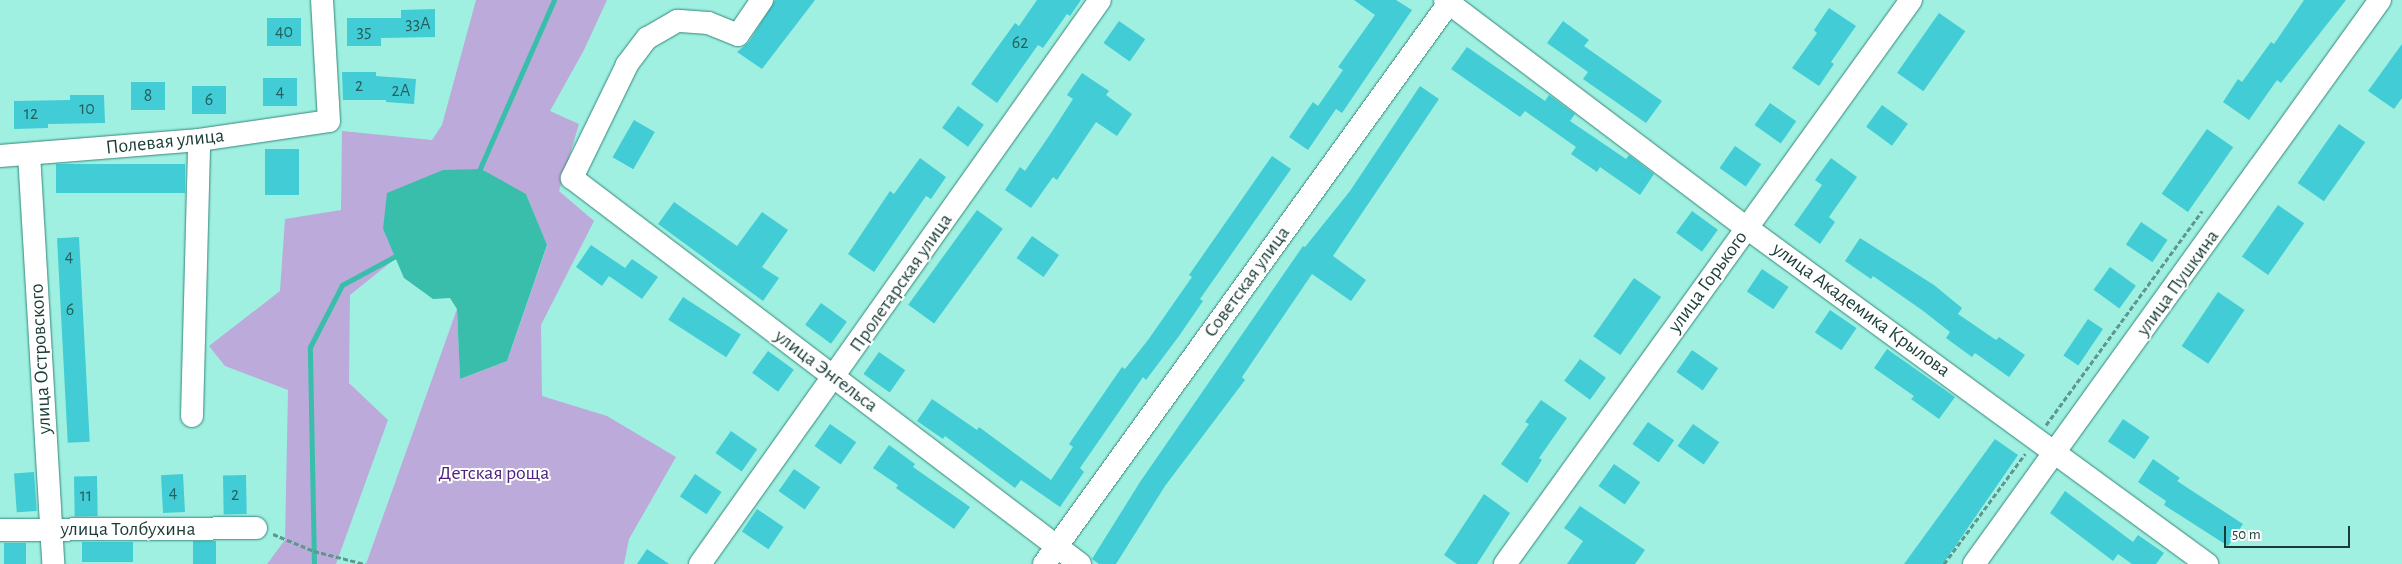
<!DOCTYPE html>
<html>
<head>
<meta charset="utf-8">
<style>
  body { margin:0 }
  #map { position:relative; width:2402px; height:564px; overflow:hidden; background:#9ff0e1; font-family:"Alegreya Sans",sans-serif }
  div>[style] { position:absolute }
  .green>* { inset:0; background:#bcaadb }
  .water>* { inset:0; background:#39beac }
  .stream>* { height:5px; margin:-2.5px; padding:0 2.5px; transform-origin:2.5px; border-radius:2.5px; background:#39beac }
  .building>* { inset:0; background:#42ccd5; transform-origin:0 0 }
  .path>* { height:3px; margin-top:-1.5px; transform-origin:0; background:repeating-linear-gradient(90deg,#5d978d 0 5px,transparent 0 7.5px) }
  .roads { filter:drop-shadow(0 0 1px #34877a) drop-shadow(0 0 1px #34877a) }
  .minor>* { height:22px; margin:-11px; padding:0 11px; transform-origin:11px; border-radius:11px; background:#fff }
  span { translate:-50% -50%; white-space:nowrap; text-align:center; line-height:1.15; -webkit-text-stroke:4px #fff; paint-order:stroke }
  .number-label { font-size:18px; color:#24605e }
  .number-label span { -webkit-text-stroke-width:0 }
  .street-label { font-size:20px; color:#1a3c36 }
  .park-label { font-size:20px; color:#4e227e }
  .scale { position:absolute; left:2224px; top:526px; width:126px; height:22px; box-sizing:border-box; border:2px solid #1a3c36; border-top:0; padding-left:6px; font-size:15px; line-height:18px; white-space:nowrap; color:#1a3c36; -webkit-text-stroke:4px #fff; paint-order:stroke }
</style>
</head>
<body>
<div id="map">
  <div class="green">
    <i style="clip-path:polygon(476px 0,607px 0,584px 50px,550px 111px,579px 124px,559px 191px,594px 221px,541px 325px,542px 396px,607px 416px,676px 457px,629px 539px,624px 564px,366px 564px,457px 309px,460px 379px,507px 361px,547px 246px,526px 194px,383px 229px,396px 258px,350px 295px,349px 383px,388px 420px,336px 564px,267px 564px,285px 540px,288px 390px,225px 366px,209px 346px,280px 291px,285px 219px,341px 210px,342px 131px,432px 140px,442px 125px)"></i>
  </div>
  <div class="water">
    <i style="clip-path:polygon(481px 169px,526px 194px,547px 245px,507px 361px,460px 379px,457px 309px,450px 298px,433px 299px,404px 278px,383px 229px,387px 193px,443px 170px)"></i>
  </div>
  <div class="stream">
    <i style="left:478px;top:173px;width:189px;rotate:-66.3deg"></i>
    <i style="left:314px;top:564px;width:217px;rotate:-91.1deg"></i>
    <i style="left:310px;top:347px;width:70px;rotate:-62.7deg"></i>
    <i style="left:342px;top:285px;width:67px;rotate:-28.5deg"></i>
  </div>
  <div class="building">
    <i style="clip-path:polygon(775px 0,815px 0,762px 69px,737px 52px,749px 42px)"></i>
    <i style="clip-path:polygon(1037px 0,1081px 0,1070px 16px,1067px 14px,1043px 48px,1038px 45px,997px 103px,971px 84px,1015px 23px,1019px 26px)"></i>
    <i style="clip-path:polygon(1354px 0,1396px 0,1412px 10px,1342px 113px,1336px 109px,1308px 150px,1289px 137px,1313px 102px,1318px 106px,1343px 70px,1338px 67px,1375px 15px)"></i>
    <i style="clip-path:polygon(2304px 0,2346px 0,2281px 83px,2277px 80px,2249px 120px,2223px 102px,2238px 79px,2242px 82px,2271px 42px,2274px 44px)"></i>
    <i style="clip-path:polygon(1829px 8px,1856px 26px,1831px 62px,1834px 64px,1819px 86px,1792px 68px,1817px 33px,1814px 30px)"></i>
    <i style="clip-path:polygon(435px 9px,435px 37px,381px 38px,381px 46px,347px 46px,347px 18px,401px 18px,401px 10px)"></i>
    <i style="left:1939px;top:13px;width:32px;height:73px;rotate:35deg"></i>
    <i style="left:267px;top:18px;width:34px;height:28px"></i>
    <i style="left:1119px;top:21px;width:32px;height:27px;rotate:35deg"></i>
    <i style="clip-path:polygon(1563px 21px,1589px 40px,1584px 46px,1662px 101px,1646px 123px,1583px 79px,1588px 72px,1547px 43px)"></i>
    <i style="clip-path:polygon(2402px 44px,2402px 98px,2394px 109px,2368px 91px)"></i>
    <i style="clip-path:polygon(1467px 47px,1545px 101px,1549px 95px,1575px 114px,1570px 121px,1626px 159px,1629px 155px,1654px 174px,1640px 195px,1600px 167px,1597px 172px,1571px 154px,1576px 147px,1525px 111px,1520px 117px,1451px 69px)"></i>
    <i style="clip-path:polygon(342px 72px,376px 72px,376px 76px,416px 79px,414px 104px,386px 102px,386px 100px,343px 100px)"></i>
    <i style="clip-path:polygon(1082px 73px,1109px 91px,1106px 95px,1132px 114px,1117px 136px,1096px 122px,1057px 180px,1053px 177px,1031px 208px,1005px 190px,1020px 167px,1025px 171px,1051px 133px,1073px 99px,1067px 95px)"></i>
    <i style="left:263px;top:78px;width:34px;height:28px"></i>
    <i style="left:131px;top:82px;width:34px;height:28px"></i>
    <i style="left:226px;top:86px;width:28px;height:34px;rotate:90deg"></i>
    <i style="clip-path:polygon(1420px 86px,1439px 99px,1333px 256px,1366px 280px,1351px 301px,1312px 274px,1242px 377px,1245px 380px,1165px 486px,1116px 564px,1099px 564px,1092px 559px,1140px 482px,1303px 246px,1305px 247px,1350px 191px)"></i>
    <i style="clip-path:polygon(70px 95px,104px 95px,105px 123px,48px 124px,48px 128px,14px 129px,14px 101px,70px 100px)"></i>
    <i style="left:1770px;top:103px;width:32px;height:27px;rotate:35deg"></i>
    <i style="left:1882px;top:105px;width:32px;height:27px;rotate:36deg"></i>
    <i style="left:958px;top:106px;width:32px;height:27px;rotate:36deg"></i>
    <i style="left:634px;top:120px;width:24px;height:43px;rotate:30deg"></i>
    <i style="left:2339px;top:124px;width:32px;height:72px;rotate:35deg"></i>
    <i style="left:2207px;top:129px;width:32px;height:79px;rotate:35deg"></i>
    <i style="left:1735px;top:146px;width:32px;height:27px;rotate:35deg"></i>
    <i style="left:265px;top:149px;width:34px;height:46px"></i>
    <i style="clip-path:polygon(1272px 156px,1291px 169px,1200px 299px,1203px 301px,1179px 336px,1146px 380px,1143px 377px,1080px 468px,1084px 472px,1060px 507px,1021px 480px,1015px 488px,945px 436px,943px 439px,917px 421px,932px 399px,977px 430px,979px 427px,1051px 480px,1073px 447px,1069px 444px,1122px 367px,1125px 369px,1148px 340px,1192px 277px,1189px 275px)"></i>
    <i style="clip-path:polygon(920px 158px,946px 177px,931px 199px,926px 196px,874px 272px,848px 254px,890px 191px,894px 194px)"></i>
    <i style="clip-path:polygon(1831px 158px,1857px 177px,1829px 217px,1835px 222px,1820px 244px,1794px 225px,1822px 185px,1815px 180px)"></i>
    <i style="left:185px;top:164px;width:29px;height:129px;rotate:90deg"></i>
    <i style="clip-path:polygon(674px 202px,737px 246px,762px 212px,788px 230px,762px 267px,779px 278px,763px 301px,658px 224px)"></i>
    <i style="left:2278px;top:205px;width:32px;height:63px;rotate:35deg"></i>
    <i style="left:977px;top:210px;width:32px;height:117px;rotate:36deg"></i>
    <i style="left:1692px;top:211px;width:32px;height:27px;rotate:36deg"></i>
    <i style="left:2141px;top:222px;width:32px;height:27px;rotate:34deg"></i>
    <i style="left:1032px;top:236px;width:33px;height:27px;rotate:35deg"></i>
    <i style="left:79px;top:237px;width:205px;height:22px;rotate:87deg"></i>
    <i style="clip-path:polygon(1860px 238px,1934px 285px,1962px 308px,1958px 314px,1996px 340px,1999px 337px,2025px 355px,2009px 377px,1975px 353px,1972px 357px,1946px 338px,1950px 332px,1922px 310px,1873px 276px,1871px 279px,1845px 261px)"></i>
    <i style="clip-path:polygon(591px 245px,625px 268px,632px 259px,658px 277px,642px 299px,609px 276px,602px 286px,576px 267px)"></i>
    <i style="left:2110px;top:267px;width:32px;height:28px;rotate:36deg"></i>
    <i style="left:1762px;top:269px;width:32px;height:27px;rotate:34deg"></i>
    <i style="left:1634px;top:278px;width:33px;height:71px;rotate:35deg"></i>
    <i style="left:2218px;top:292px;width:32px;height:65px;rotate:34deg"></i>
    <i style="left:683px;top:297px;width:69px;height:27px;rotate:33deg"></i>
    <i style="left:821px;top:303px;width:32px;height:27px;rotate:36deg"></i>
    <i style="left:1830px;top:310px;width:32px;height:27px;rotate:34deg"></i>
    <i style="left:2088px;top:319px;width:18px;height:44px;rotate:34deg"></i>
    <i style="clip-path:polygon(1887px 349px,1955px 397px,1939px 419px,1911px 399px,1914px 396px,1874px 368px)"></i>
    <i style="left:1692px;top:350px;width:32px;height:27px;rotate:35deg"></i>
    <i style="left:768px;top:351px;width:32px;height:27px;rotate:36deg"></i>
    <i style="left:879px;top:352px;width:32px;height:27px;rotate:35deg"></i>
    <i style="left:1580px;top:359px;width:32px;height:27px;rotate:36deg"></i>
    <i style="clip-path:polygon(1541px 400px,1567px 418px,1539px 458px,1542px 460px,1527px 483px,1501px 464px,1529px 424px,1525px 422px)"></i>
    <i style="left:2123px;top:419px;width:32px;height:27px;rotate:34deg"></i>
    <i style="left:1648px;top:422px;width:32px;height:27px;rotate:35deg"></i>
    <i style="left:830px;top:424px;width:32px;height:27px;rotate:35deg"></i>
    <i style="left:1693px;top:424px;width:32px;height:27px;rotate:35deg"></i>
    <i style="left:731px;top:431px;width:32px;height:27px;rotate:35deg"></i>
    <i style="clip-path:polygon(1995px 439px,2018px 455px,1943px 564px,1904px 564px)"></i>
    <i style="clip-path:polygon(889px 445px,915px 464px,913px 467px,970px 507px,954px 529px,896px 488px,898px 485px,873px 468px)"></i>
    <i style="clip-path:polygon(2153px 459px,2180px 478px,2177px 481px,2243px 524px,2228px 546px,2164px 505px,2166px 501px,2138px 482px)"></i>
    <i style="left:1614px;top:464px;width:32px;height:27px;rotate:35deg"></i>
    <i style="left:794px;top:469px;width:32px;height:27px;rotate:35deg"></i>
    <i style="left:34px;top:472px;width:39px;height:20px;rotate:86deg"></i>
    <i style="left:183px;top:474px;width:38px;height:22px;rotate:87deg"></i>
    <i style="left:695px;top:474px;width:32px;height:27px;rotate:34deg"></i>
    <i style="left:246px;top:475px;width:39px;height:23px;rotate:89deg"></i>
    <i style="left:97px;top:476px;width:40px;height:23px;rotate:89deg"></i>
    <i style="clip-path:polygon(2065px 491px,2133px 542px,2138px 535px,2164px 553px,2156px 564px,2132px 564px,2118px 554px,2113px 561px,2050px 513px)"></i>
    <i style="clip-path:polygon(1484px 494px,1510px 513px,1477px 564px,1457px 564px,1444px 555px)"></i>
    <i style="clip-path:polygon(1580px 506px,1645px 550px,1635px 564px,1567px 564px,1583px 541px,1564px 528px)"></i>
    <i style="left:757px;top:509px;width:32px;height:27px;rotate:34deg"></i>
    <i style="left:216px;top:541px;width:23px;height:23px;rotate:90deg"></i>
    <i style="left:82px;top:542px;width:51px;height:20px"></i>
    <i style="left:4px;top:543px;width:22px;height:21px"></i>
    <i style="clip-path:polygon(647px 549px,669px 564px,637px 564px)"></i>
  </div>
  <div class="path">
    <i style="left:2046px;top:425px;width:265px;rotate:-53.9deg"></i>
    <i style="left:273px;top:534px;width:44px;rotate:22.5deg"></i>
    <i style="left:314px;top:551px;width:53px;rotate:14.3deg"></i>
    <i style="left:1944px;top:564px;width:137px;rotate:-53.6deg"></i>
  </div>
  <div class="roads">
    <div class="minor">
      <i style="left:762px;top:0;width:42px;rotate:124.4deg"></i>
      <i style="left:738px;top:35px;width:32px;rotate:-158deg"></i>
      <i style="left:708px;top:23px;width:31px;rotate:-176deg"></i>
      <i style="left:677px;top:21px;width:34px;rotate:150deg"></i>
      <i style="left:647px;top:38px;width:34px;rotate:127deg"></i>
      <i style="left:627px;top:65px;width:126px;rotate:116deg"></i>
      <i style="left:572px;top:178px;width:638px;rotate:37.23deg"></i>
      <i style="left:1445px;top:0;width:378px;rotate:37.1deg"></i>
      <i style="left:1747px;top:228px;width:570px;rotate:36.15deg"></i>
      <i style="left:29px;top:154px;width:411px;rotate:86.6deg"></i>
      <i style="left:0;top:156px;width:200px;rotate:-4.6deg"></i>
      <i style="left:199px;top:140px;width:131px;rotate:-8.3deg"></i>
      <i style="left:329px;top:121px;width:121px;rotate:-93.3deg"></i>
      <i style="left:192px;top:416px;width:276px;rotate:-88.5deg"></i>
      <i style="left:0;top:530px;width:256px;rotate:-0.4deg"></i>
      <i style="left:700px;top:564px;width:691px;rotate:-54.65deg"></i>
      <i style="left:1044px;top:564px;width:696px;rotate:-54.18deg"></i>
      <i style="left:1505px;top:564px;width:695px;rotate:-54.25deg"></i>
      <i style="left:1974px;top:564px;width:695px;rotate:-54.25deg"></i>
    </div>
  </div>
  <div class="number-label">
    <span style="left:418px;top:24px">33А</span>
    <span style="left:284px;top:32px">40</span>
    <span style="left:364px;top:32px">35</span>
    <span style="left:1020px;top:43px">62</span>
    <span style="left:359px;top:86px">2</span>
    <span style="left:401px;top:91px">2А</span>
    <span style="left:280px;top:92px">4</span>
    <span style="left:148px;top:96px">8</span>
    <span style="left:209px;top:100px">6</span>
    <span style="left:87px;top:109px">10</span>
    <span style="left:31px;top:114px">12</span>
    <span style="left:69px;top:257px">4</span>
    <span style="left:70px;top:310px">6</span>
    <span style="left:173px;top:493px">4</span>
    <span style="left:235px;top:495px">2</span>
    <span style="left:86px;top:496px">11</span>
  </div>
  <div class="street-label">
    <span style="left:165px;top:142px;rotate:-6deg">Полевая улица</span>
    <span style="left:1247px;top:282px;rotate:-54deg">Советская улица</span>
    <span style="left:1708px;top:282px;rotate:-54deg">улица Горького</span>
    <span style="left:901px;top:283px;rotate:-55deg">Пролетарская улица</span>
    <span style="left:2178px;top:283px;rotate:-54deg">улица Пушкина</span>
    <span style="left:1861px;top:310px;rotate:36deg">улица Академика Крылова</span>
    <span style="left:41px;top:359px;rotate:-93deg">улица Островского</span>
    <span style="left:826px;top:371px;rotate:37deg">улица Энгельса</span>
    <span style="left:128px;top:529px">улица Толбухина</span>
  </div>
  <div class="park-label">
    <span style="left:494px;top:473px">Детская роща</span>
  </div>
  <div class="scale">50 m</div>
</div>
</body>
</html>
